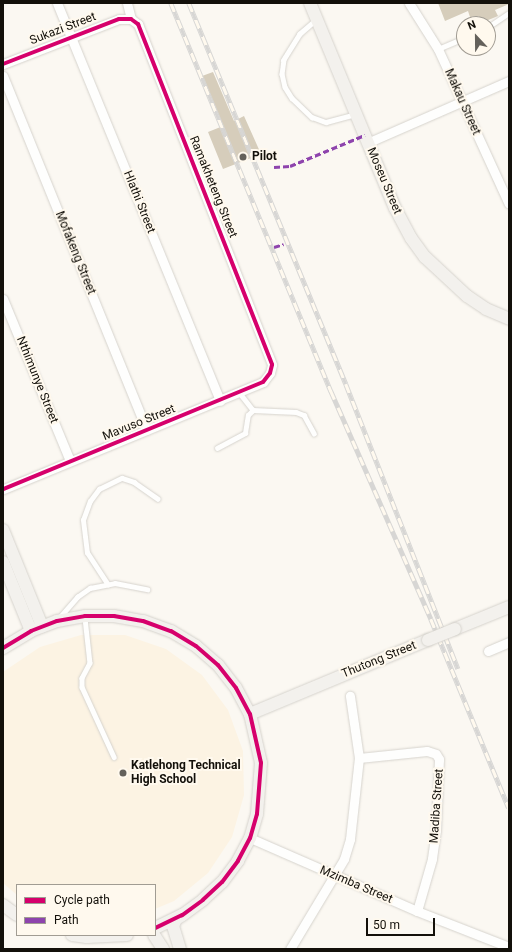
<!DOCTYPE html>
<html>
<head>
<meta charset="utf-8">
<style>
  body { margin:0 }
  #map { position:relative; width:512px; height:952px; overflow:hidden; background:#fbf8f2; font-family:Roboto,sans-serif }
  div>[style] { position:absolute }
  .built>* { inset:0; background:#fcf3e3 }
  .building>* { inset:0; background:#d6cdbb }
  .roads { filter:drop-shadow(0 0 1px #d6d3cd) drop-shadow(0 0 1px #d6d3cd) }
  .lane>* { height:4.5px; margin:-2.25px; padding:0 2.25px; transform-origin:2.25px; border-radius:2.25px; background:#fefefd }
  .street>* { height:9px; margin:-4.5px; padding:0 4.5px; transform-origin:4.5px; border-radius:4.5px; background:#fefefd }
  .secondary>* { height:12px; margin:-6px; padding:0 6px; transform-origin:6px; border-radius:6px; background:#f3f1ed }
  .rail>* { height:4.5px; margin-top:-2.25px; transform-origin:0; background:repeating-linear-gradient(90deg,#fff9ee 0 9px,#d7d6d4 0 18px); box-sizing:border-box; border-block:1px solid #d7d6d4 }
  .bridges { filter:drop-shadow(0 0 1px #d6d3cd) drop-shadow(0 0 1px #d6d3cd) }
  .secondary-bridge>* { height:12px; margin:-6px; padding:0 6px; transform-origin:6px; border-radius:6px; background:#f3f1ed }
  .quiet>* { height:3px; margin-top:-1.5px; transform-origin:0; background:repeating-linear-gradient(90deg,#8e44ad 0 6px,transparent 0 9px) }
  .cycleway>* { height:4px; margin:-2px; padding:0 2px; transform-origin:2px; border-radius:2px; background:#d6006c }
  .dots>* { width:11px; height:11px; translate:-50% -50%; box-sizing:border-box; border:2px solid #fff9ee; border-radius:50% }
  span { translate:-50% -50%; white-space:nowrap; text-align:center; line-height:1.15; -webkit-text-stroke:4px #fff9ee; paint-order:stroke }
  .street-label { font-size:12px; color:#13100a }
  .poi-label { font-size:12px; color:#13100a; font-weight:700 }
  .left { translate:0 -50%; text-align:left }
  .frame { position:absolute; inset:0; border:4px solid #13100a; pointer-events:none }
  .legend { position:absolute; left:16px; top:884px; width:140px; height:52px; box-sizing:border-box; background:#fff9ee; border:1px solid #a19c93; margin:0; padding:5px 7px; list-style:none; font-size:12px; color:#13100a }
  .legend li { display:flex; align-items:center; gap:8px; height:20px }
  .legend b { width:20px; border:1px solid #a19c93 }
  .north { position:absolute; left:456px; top:16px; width:40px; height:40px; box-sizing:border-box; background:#fff9ee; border:1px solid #a19c93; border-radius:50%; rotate:338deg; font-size:11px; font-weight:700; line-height:16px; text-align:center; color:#13100a }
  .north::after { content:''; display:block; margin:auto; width:14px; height:18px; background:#64615b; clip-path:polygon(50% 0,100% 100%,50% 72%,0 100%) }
  .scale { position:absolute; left:366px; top:918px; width:69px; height:18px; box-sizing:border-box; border:2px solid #13100a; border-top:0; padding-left:5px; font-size:12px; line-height:14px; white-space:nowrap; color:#13100a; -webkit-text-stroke:3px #fff9ee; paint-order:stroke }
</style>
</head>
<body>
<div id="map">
  <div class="built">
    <i style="clip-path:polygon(81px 635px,125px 635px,166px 649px,202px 675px,228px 710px,243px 751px,244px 795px,232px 837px,208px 873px,174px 901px,155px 909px,155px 885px,17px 885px,17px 895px,3px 883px,3px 672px,40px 647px)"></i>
  </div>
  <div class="building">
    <i style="clip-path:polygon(438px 3px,509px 3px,509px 4px,495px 10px,498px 16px,481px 23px,479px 16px,471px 20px,468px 11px,445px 21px)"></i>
    <i style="clip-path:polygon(213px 72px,234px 121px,244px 116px,261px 154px,223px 169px,208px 132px,223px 126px,202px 76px)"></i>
  </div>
  <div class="roads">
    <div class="lane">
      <i style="left:315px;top:21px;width:20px;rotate:139deg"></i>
      <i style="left:300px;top:34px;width:31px;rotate:122deg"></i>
      <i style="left:284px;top:60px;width:14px;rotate:98deg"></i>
      <i style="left:282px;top:74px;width:13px;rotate:77deg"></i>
      <i style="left:285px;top:87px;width:13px;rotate:58deg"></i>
      <i style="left:292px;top:98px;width:28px;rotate:44deg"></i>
      <i style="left:312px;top:117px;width:15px;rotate:20deg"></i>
      <i style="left:326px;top:122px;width:30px;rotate:-15deg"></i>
      <i style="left:488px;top:27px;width:25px;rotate:-34deg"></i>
      <i style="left:438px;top:49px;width:28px;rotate:-23deg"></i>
      <i style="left:239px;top:392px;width:23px;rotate:52deg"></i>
      <i style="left:253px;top:410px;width:43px;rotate:2.7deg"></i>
      <i style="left:296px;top:412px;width:9px;rotate:21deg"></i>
      <i style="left:304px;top:415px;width:21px;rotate:61deg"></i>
      <i style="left:217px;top:448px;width:32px;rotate:-28deg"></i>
      <i style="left:245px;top:433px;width:18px;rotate:-81deg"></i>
      <i style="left:248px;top:415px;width:7px;rotate:-45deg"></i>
      <i style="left:108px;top:585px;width:38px;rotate:-123deg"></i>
      <i style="left:87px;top:553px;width:33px;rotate:-97deg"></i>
      <i style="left:83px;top:520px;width:20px;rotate:-70deg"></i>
      <i style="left:90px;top:501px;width:15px;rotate:-53deg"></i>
      <i style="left:99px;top:489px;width:25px;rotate:-26deg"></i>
      <i style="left:122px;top:478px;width:13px;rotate:18deg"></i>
      <i style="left:134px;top:482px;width:29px;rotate:35deg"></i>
      <i style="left:59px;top:618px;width:28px;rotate:-49deg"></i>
      <i style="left:77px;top:597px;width:16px;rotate:-35deg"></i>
      <i style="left:90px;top:588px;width:25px;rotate:-11deg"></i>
      <i style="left:115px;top:583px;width:33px;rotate:11deg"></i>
      <i style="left:85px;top:618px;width:45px;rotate:83.7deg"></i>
      <i style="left:90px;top:663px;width:17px;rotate:118deg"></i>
      <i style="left:82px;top:678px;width:9px;rotate:90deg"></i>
      <i style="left:82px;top:687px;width:77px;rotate:65.4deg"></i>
    </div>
    <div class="street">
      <i style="left:57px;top:3px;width:430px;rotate:67.7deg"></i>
      <i style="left:127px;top:3px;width:16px;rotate:76deg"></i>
      <i style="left:409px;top:3px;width:54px;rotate:57.8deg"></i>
      <i style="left:438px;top:49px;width:170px;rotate:65.4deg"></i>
      <i style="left:3px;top:64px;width:124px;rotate:-21.2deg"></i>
      <i style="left:119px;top:19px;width:12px"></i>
      <i style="left:131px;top:19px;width:9px;rotate:36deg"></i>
      <i style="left:138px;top:24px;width:366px;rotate:68.5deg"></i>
      <i style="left:272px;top:365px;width:8px;rotate:104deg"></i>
      <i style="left:270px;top:373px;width:11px;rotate:128deg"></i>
      <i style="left:263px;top:382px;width:281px;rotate:157.6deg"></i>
      <i style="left:3px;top:76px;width:382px;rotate:67.9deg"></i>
      <i style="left:367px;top:143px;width:155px;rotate:-23.6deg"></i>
      <i style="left:3px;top:299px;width:175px;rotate:67.5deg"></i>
      <i style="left:488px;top:651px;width:23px;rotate:-23deg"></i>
      <i style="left:359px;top:758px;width:68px;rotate:-5.9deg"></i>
      <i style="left:427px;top:751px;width:9px;rotate:18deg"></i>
      <i style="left:436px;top:754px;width:6px;rotate:59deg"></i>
      <i style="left:439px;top:759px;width:71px;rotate:92.4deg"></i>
      <i style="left:436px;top:830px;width:29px;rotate:98deg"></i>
      <i style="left:432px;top:859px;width:54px;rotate:106.1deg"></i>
      <i style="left:250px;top:838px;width:182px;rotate:23.6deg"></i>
      <i style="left:417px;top:911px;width:99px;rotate:21.4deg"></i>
      <i style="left:290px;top:949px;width:105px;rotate:-59deg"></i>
      <i style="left:344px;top:859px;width:21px;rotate:-73deg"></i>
      <i style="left:350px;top:839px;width:81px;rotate:-83.7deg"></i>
      <i style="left:359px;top:758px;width:63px;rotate:-98.3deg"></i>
    </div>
    <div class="secondary">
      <i style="left:310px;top:3px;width:222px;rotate:67.5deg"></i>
      <i style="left:395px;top:208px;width:34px;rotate:62deg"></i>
      <i style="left:411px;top:238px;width:24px;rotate:54deg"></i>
      <i style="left:425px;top:257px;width:57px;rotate:42.9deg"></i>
      <i style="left:467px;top:296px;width:23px;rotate:34deg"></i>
      <i style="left:486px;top:309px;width:25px;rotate:23deg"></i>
      <i style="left:3px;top:530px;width:104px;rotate:67.9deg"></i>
      <i style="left:3px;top:562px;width:74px;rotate:67.9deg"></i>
      <i style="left:455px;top:629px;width:58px;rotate:-22.2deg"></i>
      <i style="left:3px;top:648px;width:33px;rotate:-31deg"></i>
      <i style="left:31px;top:631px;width:28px;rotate:-21deg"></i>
      <i style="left:57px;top:621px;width:28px;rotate:-10deg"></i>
      <i style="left:85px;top:616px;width:29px"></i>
      <i style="left:114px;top:616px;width:29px;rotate:10deg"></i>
      <i style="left:143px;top:621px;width:30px;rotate:20deg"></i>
      <i style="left:171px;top:631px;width:29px;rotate:31deg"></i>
      <i style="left:196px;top:646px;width:29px;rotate:41deg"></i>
      <i style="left:218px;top:665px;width:29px;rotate:52deg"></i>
      <i style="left:236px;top:688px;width:30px;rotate:62deg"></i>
      <i style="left:250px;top:714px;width:50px;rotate:77.3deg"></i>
      <i style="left:261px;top:763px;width:51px;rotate:94.5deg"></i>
      <i style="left:257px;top:814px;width:25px;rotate:106deg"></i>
      <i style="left:250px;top:838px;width:26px;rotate:118deg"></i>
      <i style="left:238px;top:861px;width:26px;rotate:127deg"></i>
      <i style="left:222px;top:882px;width:26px;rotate:137deg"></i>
      <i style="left:203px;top:900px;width:26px;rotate:144deg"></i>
      <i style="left:182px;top:915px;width:30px;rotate:154deg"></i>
      <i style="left:250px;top:714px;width:193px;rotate:-22.6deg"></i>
      <i style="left:3px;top:905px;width:17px;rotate:36deg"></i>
      <i style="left:72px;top:935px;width:15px;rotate:8deg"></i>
      <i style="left:87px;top:937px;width:40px;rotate:-2.9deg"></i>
      <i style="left:154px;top:935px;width:17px;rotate:57deg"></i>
      <i style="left:180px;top:949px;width:24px;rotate:-107deg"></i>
      <i style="left:173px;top:926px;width:8px;rotate:-67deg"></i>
      <i style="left:176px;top:919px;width:6px;rotate:-31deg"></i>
    </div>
  </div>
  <div class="rail">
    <i style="left:171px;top:3px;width:420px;rotate:67.6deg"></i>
    <i style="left:331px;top:391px;width:249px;rotate:66.3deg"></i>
    <i style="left:431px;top:619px;width:204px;rotate:67.6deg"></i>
    <i style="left:189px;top:3px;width:412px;rotate:67.6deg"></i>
    <i style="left:346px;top:384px;width:306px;rotate:68.5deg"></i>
  </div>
  <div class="bridges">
    <div class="secondary-bridge">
      <i style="left:428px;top:640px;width:29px;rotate:-22deg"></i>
    </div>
  </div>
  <div class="quiet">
    <i style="left:274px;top:167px;width:16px;rotate:-4deg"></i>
    <i style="left:290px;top:166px;width:81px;rotate:-22.5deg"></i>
    <i style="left:274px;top:247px;width:10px;rotate:-17deg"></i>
  </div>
  <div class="cycleway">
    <i style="left:3px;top:64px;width:124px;rotate:-21.2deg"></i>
    <i style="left:119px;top:19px;width:12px"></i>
    <i style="left:131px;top:19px;width:9px;rotate:36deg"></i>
    <i style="left:138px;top:24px;width:366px;rotate:68.5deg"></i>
    <i style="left:272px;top:365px;width:8px;rotate:104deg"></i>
    <i style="left:270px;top:373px;width:11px;rotate:128deg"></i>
    <i style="left:263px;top:382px;width:281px;rotate:157.6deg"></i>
    <i style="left:3px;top:648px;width:33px;rotate:-31deg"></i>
    <i style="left:31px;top:631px;width:28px;rotate:-21deg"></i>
    <i style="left:57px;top:621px;width:28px;rotate:-10deg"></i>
    <i style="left:85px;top:616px;width:29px"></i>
    <i style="left:114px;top:616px;width:29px;rotate:10deg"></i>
    <i style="left:143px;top:621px;width:30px;rotate:20deg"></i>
    <i style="left:171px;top:631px;width:29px;rotate:31deg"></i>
    <i style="left:196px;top:646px;width:29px;rotate:41deg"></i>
    <i style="left:218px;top:665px;width:29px;rotate:52deg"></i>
    <i style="left:236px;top:688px;width:30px;rotate:62deg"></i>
    <i style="left:250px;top:714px;width:50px;rotate:77.3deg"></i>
    <i style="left:261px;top:763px;width:51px;rotate:94.5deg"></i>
    <i style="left:257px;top:814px;width:25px;rotate:106deg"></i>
    <i style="left:250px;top:838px;width:26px;rotate:118deg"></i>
    <i style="left:238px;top:861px;width:26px;rotate:127deg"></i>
    <i style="left:222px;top:882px;width:26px;rotate:137deg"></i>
    <i style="left:203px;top:900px;width:26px;rotate:144deg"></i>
    <i style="left:182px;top:915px;width:30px;rotate:154deg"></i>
  </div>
  <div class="dots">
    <i style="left:243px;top:157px;background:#64615b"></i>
    <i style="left:123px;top:773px;background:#64615b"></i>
  </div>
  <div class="street-label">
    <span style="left:63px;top:29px;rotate:-21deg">Sukazi Street</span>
    <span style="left:462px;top:102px;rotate:66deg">Makau Street</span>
    <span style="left:384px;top:181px;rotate:67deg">Moseu Street</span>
    <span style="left:213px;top:187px;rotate:68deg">Ramakheteng Street</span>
    <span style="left:139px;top:202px;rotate:68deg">Hlathi Street</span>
    <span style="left:75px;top:253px;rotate:68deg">Mofakeng Street</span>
    <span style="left:37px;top:380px;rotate:68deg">Nthimunye Street</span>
    <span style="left:139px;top:423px;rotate:-22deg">Mavuso Street</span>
    <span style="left:379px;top:660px;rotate:-22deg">Thutong Street</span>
    <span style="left:437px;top:806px;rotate:-86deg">Madiba Street</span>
    <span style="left:356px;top:885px;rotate:23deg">Mzimba Street</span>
  </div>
  <div class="poi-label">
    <span class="left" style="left:252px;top:157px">Pilot</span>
    <span class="left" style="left:131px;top:773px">Katlehong Technical<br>High School</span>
  </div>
  <div class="frame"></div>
  <ul class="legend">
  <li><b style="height:5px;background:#d6006c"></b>Cycle path</li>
  <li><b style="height:5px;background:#8e44ad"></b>Path</li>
  </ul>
  <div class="north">N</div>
  <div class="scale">50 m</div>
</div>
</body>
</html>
